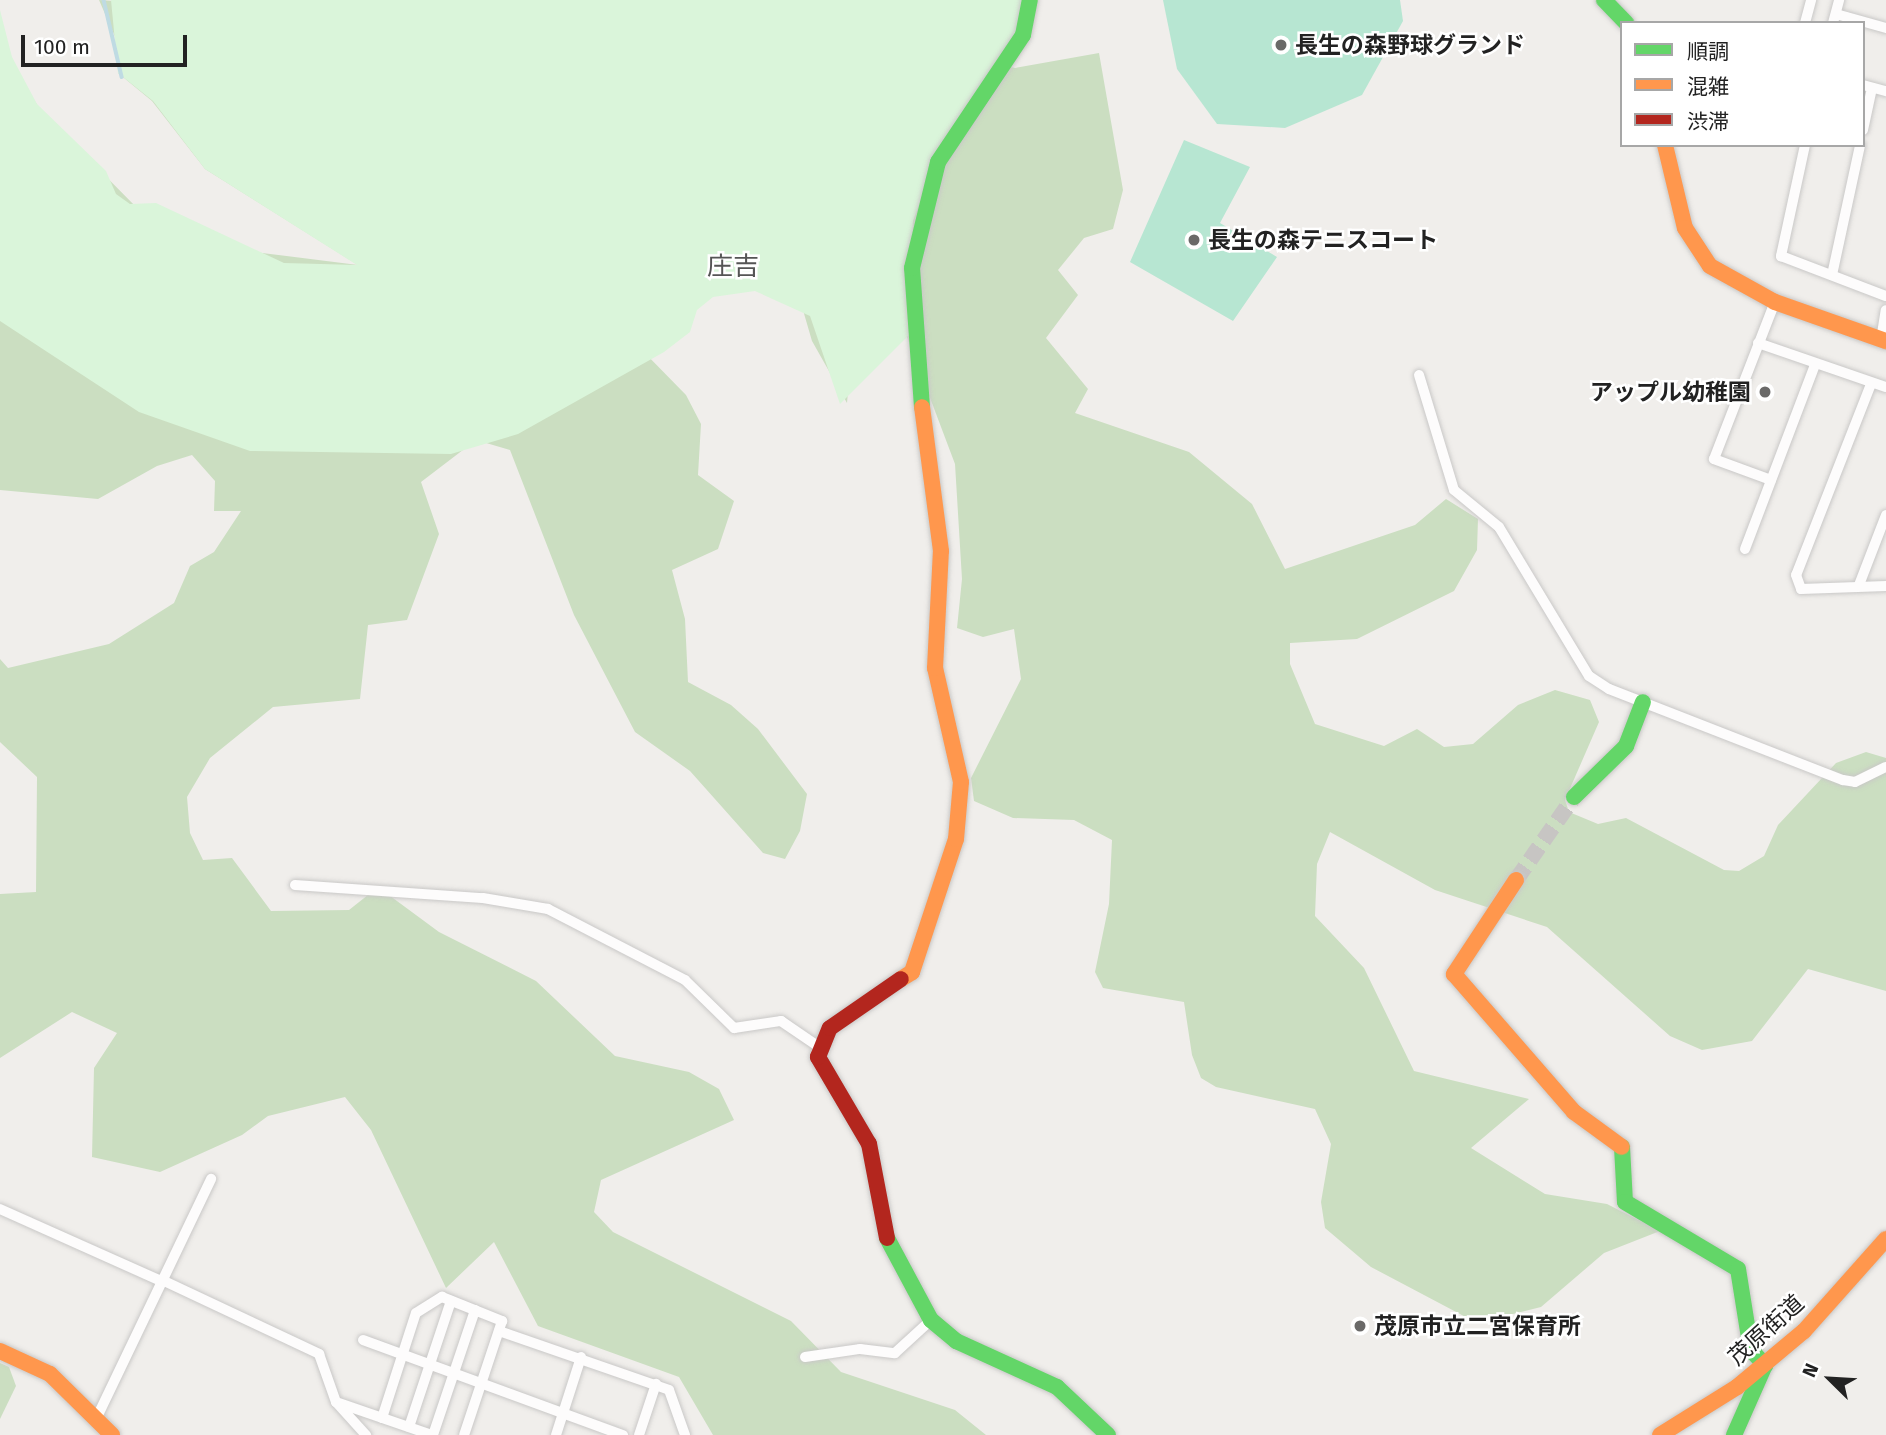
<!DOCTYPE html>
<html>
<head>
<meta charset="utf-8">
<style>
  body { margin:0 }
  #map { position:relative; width:1886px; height:1435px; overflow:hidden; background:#f0eeeb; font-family:"Fira Sans","Noto Sans JP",sans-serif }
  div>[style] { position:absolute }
  .forest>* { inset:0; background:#cbdec1 }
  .park>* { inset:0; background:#daf5da }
  .pitch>* { inset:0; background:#b7e6d2 }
  .stream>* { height:3.5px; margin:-1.75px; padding:0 1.75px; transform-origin:1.75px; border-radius:1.75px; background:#bfdbe3 }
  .secondary-tunnel>* { height:16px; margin-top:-8px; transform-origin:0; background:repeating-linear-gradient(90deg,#c7c5c3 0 16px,transparent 0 24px) }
  .roads { filter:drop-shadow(0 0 2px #c9c8c7) drop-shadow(0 0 2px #c9c8c7) }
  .street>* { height:10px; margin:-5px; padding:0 5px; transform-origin:5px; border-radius:5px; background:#fdfcfc }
  .fast>* { height:16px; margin:-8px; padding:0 8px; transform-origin:8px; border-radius:8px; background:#63d668 }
  .slow>* { height:16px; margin:-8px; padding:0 8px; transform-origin:8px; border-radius:8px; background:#ff974d }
  .jam>* { height:16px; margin:-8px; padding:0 8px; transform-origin:8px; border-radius:8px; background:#b3261e }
  .dots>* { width:19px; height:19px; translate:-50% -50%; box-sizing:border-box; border:4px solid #fff; border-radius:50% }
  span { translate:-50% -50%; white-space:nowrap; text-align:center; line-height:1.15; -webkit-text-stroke:5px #fff; paint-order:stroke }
  .poi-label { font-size:23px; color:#222; font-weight:700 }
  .left { translate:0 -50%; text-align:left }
  .right { translate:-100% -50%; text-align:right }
  .street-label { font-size:23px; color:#222 }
  .quarter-label { font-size:26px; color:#555 }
  .legend { position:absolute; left:1620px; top:21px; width:245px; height:126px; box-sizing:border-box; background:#fff; border:2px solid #a7a7a7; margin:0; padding:9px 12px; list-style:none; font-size:21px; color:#222 }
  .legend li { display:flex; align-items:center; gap:14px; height:35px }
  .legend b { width:35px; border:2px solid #a7a7a7 }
  .north { position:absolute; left:1795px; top:1344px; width:70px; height:70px; -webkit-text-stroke:5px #fff; paint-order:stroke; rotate:294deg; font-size:19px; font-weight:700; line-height:28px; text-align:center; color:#222 }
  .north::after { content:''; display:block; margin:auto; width:24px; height:32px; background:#222; clip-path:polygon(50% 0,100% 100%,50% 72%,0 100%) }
  .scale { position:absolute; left:21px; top:35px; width:166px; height:32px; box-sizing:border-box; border:4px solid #222; border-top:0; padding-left:9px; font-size:21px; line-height:24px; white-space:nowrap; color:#222; -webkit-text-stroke:5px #fff; paint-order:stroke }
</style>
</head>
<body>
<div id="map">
  <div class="forest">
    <i style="clip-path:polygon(99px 0,979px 59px,1015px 68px,1099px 53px,1123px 190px,1113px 229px,1084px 238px,1058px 270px,1078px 295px,1046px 338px,1088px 389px,1075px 413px,1189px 452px,1252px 504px,1285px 569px,1415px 525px,1446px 499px,1478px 519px,1477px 550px,1454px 591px,1357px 639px,1290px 643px,1290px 664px,1315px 724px,1384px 746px,1417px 729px,1444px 747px,1473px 744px,1518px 705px,1555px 690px,1590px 700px,1599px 722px,1565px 800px,1569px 812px,1598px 824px,1626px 818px,1724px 870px,1739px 871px,1764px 856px,1778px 825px,1836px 763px,1866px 752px,1886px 758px,1886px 991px,1808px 969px,1752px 1041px,1702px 1050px,1670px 1036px,1547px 927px,1435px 890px,1330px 832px,1317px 864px,1315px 916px,1364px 968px,1414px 1071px,1529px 1099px,1471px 1148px,1545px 1194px,1607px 1204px,1660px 1231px,1604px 1253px,1541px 1307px,1477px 1323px,1371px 1267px,1325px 1228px,1321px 1202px,1331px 1144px,1315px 1109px,1216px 1087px,1201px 1078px,1192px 1055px,1184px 1002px,1103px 988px,1095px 972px,1109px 904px,1112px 840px,1074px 820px,1013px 818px,974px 801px,971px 778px,1021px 679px,1014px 629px,983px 637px,957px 628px,962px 579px,955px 464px,901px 321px,854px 323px,847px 403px,812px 341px,782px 238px,639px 347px,686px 395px,701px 424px,698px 475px,734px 501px,718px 549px,672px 570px,685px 619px,688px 682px,731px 705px,758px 729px,807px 794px,800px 831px,785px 859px,763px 853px,690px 771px,635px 732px,574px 615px,510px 450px,476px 440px,421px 482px,439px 534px,407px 620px,368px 625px,360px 699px,273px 707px,210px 758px,187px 797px,190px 833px,203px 860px,232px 858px,271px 911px,349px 910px,378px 887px,439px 932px,536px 981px,615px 1056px,689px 1072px,719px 1089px,734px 1120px,601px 1180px,594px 1212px,613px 1232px,791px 1321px,841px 1372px,955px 1410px,986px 1435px,713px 1435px,679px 1377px,538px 1326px,494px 1242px,446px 1288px,371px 1130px,345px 1097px,268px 1116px,242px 1135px,160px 1172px,92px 1157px,94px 1068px,117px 1033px,72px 1012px,0 1058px,0 894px,36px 892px,37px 777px,0 742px,0 659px,8px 668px,109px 644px,174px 603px,190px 566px,214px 552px,241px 511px,214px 511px,215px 481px,192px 455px,157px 466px,98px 499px,0 490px,0 16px,10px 64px,42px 112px,146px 217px,215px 247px,358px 265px,205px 169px,152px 101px,118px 73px,120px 48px)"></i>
    <i style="clip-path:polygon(0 1363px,9px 1367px,16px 1386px,0 1419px)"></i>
  </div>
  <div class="park">
    <i style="clip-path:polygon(111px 0,1026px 0,1015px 34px,934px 165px,913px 221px,909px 335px,840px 404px,810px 316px,755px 291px,713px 297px,697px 310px,690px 332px,664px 352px,518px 434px,451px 454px,250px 451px,139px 412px,0 321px,0 10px,12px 57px,37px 104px,106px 171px,116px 194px,130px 204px,156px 203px,284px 263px,357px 265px,205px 169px,153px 101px,118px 73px)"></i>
  </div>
  <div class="pitch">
    <i style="clip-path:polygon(1163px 0,1400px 0,1403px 21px,1362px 95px,1285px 128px,1217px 124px,1177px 69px)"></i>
    <i style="clip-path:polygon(1184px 140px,1250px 167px,1220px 223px,1277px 257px,1233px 321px,1130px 262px)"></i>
  </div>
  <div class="stream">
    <i style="left:104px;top:0;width:79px;rotate:76.8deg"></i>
  </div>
  <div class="secondary-tunnel">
    <i style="left:1516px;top:880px;width:101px;rotate:-55.1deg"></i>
  </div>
  <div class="roads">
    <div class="street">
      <i style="left:1836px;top:14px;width:52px;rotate:15.6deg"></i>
      <i style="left:1805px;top:23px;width:24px;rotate:-75deg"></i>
      <i style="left:1833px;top:23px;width:24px;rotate:-75deg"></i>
      <i style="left:1863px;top:85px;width:24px;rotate:15deg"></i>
      <i style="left:1863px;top:130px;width:43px;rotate:-77.9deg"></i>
      <i style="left:1805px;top:145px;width:114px;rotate:102.2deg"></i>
      <i style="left:1781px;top:256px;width:112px;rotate:20.9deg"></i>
      <i style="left:1832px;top:275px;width:133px;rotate:-77.8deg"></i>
      <i style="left:1881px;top:340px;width:30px;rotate:-81deg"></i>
      <i style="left:1758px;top:343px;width:135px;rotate:19deg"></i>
      <i style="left:1419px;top:375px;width:120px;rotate:73.1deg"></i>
      <i style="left:1454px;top:490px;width:58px;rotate:39.4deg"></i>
      <i style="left:1499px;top:527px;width:174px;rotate:58.9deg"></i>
      <i style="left:1589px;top:676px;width:24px;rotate:33deg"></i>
      <i style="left:1609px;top:689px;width:251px;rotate:21.3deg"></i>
      <i style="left:1843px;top:780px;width:12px;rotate:9deg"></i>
      <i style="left:1855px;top:782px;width:34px;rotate:-26deg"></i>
      <i style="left:1871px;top:384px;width:205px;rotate:111.4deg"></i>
      <i style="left:1796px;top:575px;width:15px;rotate:70deg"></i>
      <i style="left:1801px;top:589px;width:85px;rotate:-2deg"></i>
      <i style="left:1771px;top:480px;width:61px;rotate:-159.8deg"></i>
      <i style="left:1714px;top:459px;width:168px;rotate:-68.8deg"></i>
      <i style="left:1745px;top:549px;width:195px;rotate:-69.2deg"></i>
      <i style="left:1859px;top:585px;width:75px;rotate:-68.9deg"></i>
      <i style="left:295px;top:885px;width:188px;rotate:4deg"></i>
      <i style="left:483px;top:898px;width:66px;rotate:9.6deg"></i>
      <i style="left:548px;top:909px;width:154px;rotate:27.4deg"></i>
      <i style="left:685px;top:980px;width:69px;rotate:44.4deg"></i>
      <i style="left:734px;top:1028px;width:48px;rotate:-8.5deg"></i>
      <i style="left:781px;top:1021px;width:46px;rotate:34.4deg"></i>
      <i style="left:0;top:1209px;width:176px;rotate:24.1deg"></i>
      <i style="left:162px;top:1280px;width:174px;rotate:25.2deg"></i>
      <i style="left:319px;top:1354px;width:51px;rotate:70.5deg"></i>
      <i style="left:336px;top:1402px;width:45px;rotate:47.7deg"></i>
      <i style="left:499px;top:1331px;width:180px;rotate:19.1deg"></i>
      <i style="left:669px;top:1390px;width:48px;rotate:70.4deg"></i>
      <i style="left:363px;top:1340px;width:277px;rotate:20.1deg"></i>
      <i style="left:805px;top:1357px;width:56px;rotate:-8.3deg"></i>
      <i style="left:860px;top:1349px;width:35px;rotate:7deg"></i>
      <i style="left:895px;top:1353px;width:49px;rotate:-42.5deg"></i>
      <i style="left:336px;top:1402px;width:102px;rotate:19deg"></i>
      <i style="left:98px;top:1415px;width:262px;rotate:-64.4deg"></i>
      <i style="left:382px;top:1418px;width:110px;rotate:-72.1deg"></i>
      <i style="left:416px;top:1313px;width:31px;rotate:-32deg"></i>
      <i style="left:442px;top:1297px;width:65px;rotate:21.8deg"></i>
      <i style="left:502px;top:1321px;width:120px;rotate:108.4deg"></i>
      <i style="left:409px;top:1427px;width:133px;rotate:-71.6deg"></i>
      <i style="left:433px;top:1435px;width:132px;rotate:-71.4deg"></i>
      <i style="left:556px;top:1435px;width:82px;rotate:-72.2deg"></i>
      <i style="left:639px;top:1435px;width:54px;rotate:-71.6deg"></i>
    </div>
    <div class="fast">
      <i style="left:1604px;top:0;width:32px;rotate:46deg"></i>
      <i style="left:922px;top:407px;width:139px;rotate:-94.1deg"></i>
      <i style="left:912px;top:268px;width:109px;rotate:-76.2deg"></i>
      <i style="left:938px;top:162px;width:153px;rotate:-56.2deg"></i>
      <i style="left:1023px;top:35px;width:36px;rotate:-79deg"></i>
      <i style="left:1574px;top:797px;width:73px;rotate:-44.4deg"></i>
      <i style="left:1626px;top:746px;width:47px;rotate:-68.9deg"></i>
      <i style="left:1622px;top:1147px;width:55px;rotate:86.9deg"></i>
      <i style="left:1625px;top:1202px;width:131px;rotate:30.7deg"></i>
      <i style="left:1738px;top:1269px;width:82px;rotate:80.9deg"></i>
      <i style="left:1751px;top:1350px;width:21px;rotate:47deg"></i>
      <i style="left:1765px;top:1365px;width:77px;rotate:113.9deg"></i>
      <i style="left:887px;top:1238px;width:93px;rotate:61.8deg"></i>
      <i style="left:931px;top:1320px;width:33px;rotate:40deg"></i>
      <i style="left:956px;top:1341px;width:111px;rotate:24.5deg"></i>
      <i style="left:1057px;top:1387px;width:70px;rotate:43.3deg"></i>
    </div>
    <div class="slow">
      <i style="left:1665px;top:145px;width:85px;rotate:76.5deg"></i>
      <i style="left:1685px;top:228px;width:45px;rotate:56.7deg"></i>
      <i style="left:1710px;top:266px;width:74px;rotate:29deg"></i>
      <i style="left:1775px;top:302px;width:118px;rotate:19.4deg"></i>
      <i style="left:1516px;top:880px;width:113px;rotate:123.4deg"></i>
      <i style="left:1454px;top:974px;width:183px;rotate:49deg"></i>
      <i style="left:1574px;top:1112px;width:59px;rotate:36.1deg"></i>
      <i style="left:901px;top:979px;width:13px;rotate:-32deg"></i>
      <i style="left:912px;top:972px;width:140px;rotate:-71.7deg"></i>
      <i style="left:956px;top:839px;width:57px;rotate:-85deg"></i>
      <i style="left:961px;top:782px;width:117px;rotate:-102.8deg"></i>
      <i style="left:935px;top:668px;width:117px;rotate:-87.1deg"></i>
      <i style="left:941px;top:551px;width:145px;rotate:-97.5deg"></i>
      <i style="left:0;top:1351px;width:55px;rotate:24.7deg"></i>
      <i style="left:50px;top:1374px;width:87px;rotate:44.5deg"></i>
      <i style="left:1660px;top:1435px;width:91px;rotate:-31.9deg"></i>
      <i style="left:1737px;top:1387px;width:87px;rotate:-39.9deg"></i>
      <i style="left:1804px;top:1331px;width:123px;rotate:-48.3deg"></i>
    </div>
    <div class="jam">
      <i style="left:887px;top:1238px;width:96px;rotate:-100.8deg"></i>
      <i style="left:869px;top:1144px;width:101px;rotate:-120.4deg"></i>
      <i style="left:818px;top:1057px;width:31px;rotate:-68deg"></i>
      <i style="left:830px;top:1028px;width:86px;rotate:-34.6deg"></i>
    </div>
  </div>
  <div class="dots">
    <i style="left:1281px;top:45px;background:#6a6968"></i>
    <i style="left:1194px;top:240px;background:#6a6968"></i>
    <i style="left:1765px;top:392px;background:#6a6968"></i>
    <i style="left:1360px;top:1326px;background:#6a6968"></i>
  </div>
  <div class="poi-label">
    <span class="left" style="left:1295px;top:45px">長生の森野球グランド</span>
    <span class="left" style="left:1208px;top:240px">長生の森テニスコート</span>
    <span class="right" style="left:1751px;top:392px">アップル幼稚園</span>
    <span class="left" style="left:1374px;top:1326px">茂原市立二宮保育所</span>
  </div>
  <div class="street-label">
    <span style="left:1766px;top:1330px;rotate:-42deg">茂原街道</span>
  </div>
  <div class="quarter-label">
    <span style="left:733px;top:267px">庄吉</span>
  </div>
  <ul class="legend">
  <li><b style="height:9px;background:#63d668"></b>順調</li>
  <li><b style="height:9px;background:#ff974d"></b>混雑</li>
  <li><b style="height:9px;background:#b3261e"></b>渋滞</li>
  </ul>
  <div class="north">N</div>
  <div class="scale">100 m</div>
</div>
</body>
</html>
